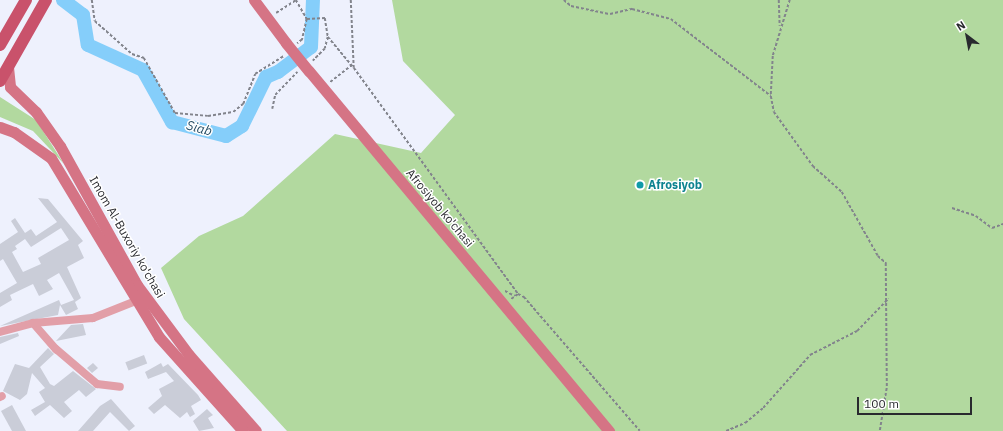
<!DOCTYPE html>
<html>
<head>
<meta charset="utf-8">
<style>
  body { margin:0 }
  #map { position:relative; width:1003px; height:431px; overflow:hidden; background:#eef1fd; font-family:"IBM Plex Sans",sans-serif }
  div>[style] { position:absolute }
  .green>* { inset:0; background:#b2d99f }
  .river>* { height:14px; margin:-7px; padding:0 7px; transform-origin:7px; border-radius:7px; background:#85cefa }
  .building>* { inset:0; background:#cacdd8; transform-origin:0 0 }
  .path>* { height:1.5px; margin-top:-0.75px; transform-origin:0; background:repeating-linear-gradient(90deg,#82848c 0 3px,transparent 0 5px) }
  .street>* { height:8px; margin:-4px; padding:0 4px; transform-origin:4px; border-radius:4px; background:#e29fa8 }
  .secondary>* { height:11px; margin:-5.5px; padding:0 5.5px; transform-origin:5.5px; border-radius:5.5px; background:#d57485 }
  .primary>* { height:12px; margin:-6px; padding:0 6px; transform-origin:6px; border-radius:6px; background:#c9526b }
  .secondary-bridge>* { height:11px; margin:-5.5px; padding:0 5.5px; transform-origin:5.5px; border-radius:5.5px; background:#d57485 }
  .dots>* { width:11px; height:11px; translate:-50% -50%; box-sizing:border-box; border:2px solid #fff; border-radius:50% }
  span { translate:-50% -50%; white-space:nowrap; text-align:center; line-height:1.15; -webkit-text-stroke:3px #fff; paint-order:stroke }
  .culture-label { font-size:12px; color:#0d838f; font-weight:700 }
  .left { translate:0 -50%; text-align:left }
  .street-label { font-size:12px; color:#292a2f }
  .water-label { font-size:13px; color:#254d64; font-style:italic }
  .north { position:absolute; left:947px; top:16px; width:40px; height:40px; -webkit-text-stroke:3px #fff; paint-order:stroke; rotate:328deg; font-size:11px; font-weight:700; line-height:16px; text-align:center; color:#292a2f }
  .north::after { content:''; display:block; margin:auto; width:14px; height:18px; background:#292a2f; clip-path:polygon(50% 0,100% 100%,50% 72%,0 100%) }
  .scale { position:absolute; left:857px; top:397px; width:115px; height:18px; box-sizing:border-box; border:2px solid #292a2f; border-top:0; padding-left:5px; font-size:12px; line-height:14px; white-space:nowrap; color:#292a2f; -webkit-text-stroke:3px #fff; paint-order:stroke }
</style>
</head>
<body>
<div id="map">
  <div class="green">
    <i style="clip-path:polygon(392px 0,1003px 0,1003px 431px,287px 431px,184px 319px,161px 268px,199px 236px,243px 216px,335px 134px,421px 153px,455px 115px,403px 61px)"></i>
    <i style="clip-path:polygon(0 97px,36px 120px,64px 164px,33px 131px,0 117px)"></i>
  </div>
  <div class="river">
    <i style="left:63px;top:0;width:25px;rotate:37deg"></i>
    <i style="left:83px;top:15px;width:30px;rotate:81deg"></i>
    <i style="left:88px;top:45px;width:60px;rotate:24.4deg"></i>
    <i style="left:143px;top:70px;width:60px;rotate:60.9deg"></i>
    <i style="left:172px;top:122px;width:56px;rotate:14.5deg"></i>
    <i style="left:226px;top:136px;width:19px;rotate:-32deg"></i>
    <i style="left:242px;top:126px;width:55px;rotate:-63.9deg"></i>
    <i style="left:266px;top:77px;width:13px;rotate:-23deg"></i>
    <i style="left:278px;top:72px;width:41px;rotate:-37.1deg"></i>
    <i style="left:311px;top:47px;width:47px;rotate:-87.6deg"></i>
  </div>
  <div class="building">
    <i style="clip-path:polygon(evenodd,38px 198px,48px 199px,83px 241px,78px 245px,84px 258px,67px 267px,81px 298px,75px 302px,78px 309px,66px 315px,60px 305px,58px 315px,0 326px,59px 300px,61px 305px,74px 300px,59px 273px,47px 280px,53px 289px,39px 296px,33px 284px,10px 295px,12px 300px,0 307px,0 293px,17px 283px,3px 259px,0 261px,0 244px,18px 232px,11px 221px,15px 218px,25px 233px,31px 229px,36px 236px,57px 222px,38px 198px,61px 228px,69px 240px,38px 258px,41px 264px,23px 272px,12px 252px,17px 249px,15px 246px,25px 239px,31px 247px,61px 228px)"></i>
    <i style="clip-path:polygon(83px 324px,86px 335px,56px 341px,71px 325px)"></i>
    <i style="clip-path:polygon(18px 333px,19px 336px,0 344px,0 337px)"></i>
    <i style="clip-path:polygon(48px 348px,54px 354px,40px 367px,50px 384px,54px 386px,73px 371px,96px 389px,86px 397px,79px 390px,64px 402px,72px 411px,64px 418px,50px 405px,35px 416px,31px 410px,45px 402px,39px 392px,45px 388px,32px 373px,27px 394px,20px 400px,3px 391px,15px 364px,29px 368px)"></i>
    <i style="left:144px;top:355px;width:9px;height:20px;rotate:69deg"></i>
    <i style="clip-path:polygon(93px 363px,98px 368px,92px 373px,87px 368px)"></i>
    <i style="clip-path:polygon(161px 363px,163px 367px,168px 364px,198px 395px,201px 400px,191px 406px,195px 414px,190px 417px,187px 412px,180px 418px,165px 405px,154px 414px,148px 408px,162px 396px,159px 389px,174px 381px,166px 372px,148px 379px,145px 372px)"></i>
    <i style="clip-path:polygon(111px 399px,135px 426px,129px 431px,110px 412px,93px 431px,78px 431px,100px 406px)"></i>
    <i style="clip-path:polygon(12px 405px,26px 431px,12px 431px,1px 411px)"></i>
    <i style="clip-path:polygon(207px 409px,213px 415px,208px 418px,214px 428px,199px 431px,193px 421px)"></i>
  </div>
  <div class="path">
    <i style="left:92px;top:0;width:21px;rotate:82deg"></i>
    <i style="left:95px;top:21px;width:50px;rotate:41.7deg"></i>
    <i style="left:132px;top:54px;width:13px;rotate:18deg"></i>
    <i style="left:144px;top:58px;width:63px;rotate:60.6deg"></i>
    <i style="left:175px;top:113px;width:33px;rotate:5deg"></i>
    <i style="left:208px;top:116px;width:25px;rotate:-9deg"></i>
    <i style="left:233px;top:112px;width:13px;rotate:-39deg"></i>
    <i style="left:243px;top:104px;width:32px;rotate:-68deg"></i>
    <i style="left:255px;top:74px;width:34px;rotate:-32deg"></i>
    <i style="left:296px;top:0;width:22px;rotate:60deg"></i>
    <i style="left:307px;top:19px;width:22px;rotate:103deg"></i>
    <i style="left:302px;top:40px;width:6px;rotate:141deg"></i>
    <i style="left:351px;top:0;width:68px;rotate:87.5deg"></i>
    <i style="left:354px;top:68px;width:279px;rotate:54deg"></i>
    <i style="left:564px;top:0;width:9px;rotate:41deg"></i>
    <i style="left:571px;top:6px;width:40px;rotate:12deg"></i>
    <i style="left:610px;top:14px;width:23px;rotate:-13deg"></i>
    <i style="left:632px;top:9px;width:40px;rotate:14.4deg"></i>
    <i style="left:671px;top:19px;width:126px;rotate:37.6deg"></i>
    <i style="left:779px;top:0;width:26px;rotate:88deg"></i>
    <i style="left:790px;top:0;width:59px;rotate:106.9deg"></i>
    <i style="left:773px;top:56px;width:40px;rotate:92.9deg"></i>
    <i style="left:771px;top:96px;width:16px;rotate:79deg"></i>
    <i style="left:774px;top:112px;width:67px;rotate:54.2deg"></i>
    <i style="left:813px;top:166px;width:39px;rotate:42deg"></i>
    <i style="left:842px;top:192px;width:73px;rotate:60.6deg"></i>
    <i style="left:878px;top:256px;width:11px;rotate:41deg"></i>
    <i style="left:886px;top:263px;width:125px;rotate:89.5deg"></i>
    <i style="left:887px;top:388px;width:44px;rotate:99.2deg"></i>
    <i style="left:276px;top:13px;width:24px;rotate:-33deg"></i>
    <i style="left:307px;top:19px;width:18px;rotate:-3deg"></i>
    <i style="left:325px;top:18px;width:19px;rotate:81deg"></i>
    <i style="left:328px;top:37px;width:12px;rotate:104deg"></i>
    <i style="left:325px;top:49px;width:17px;rotate:135deg"></i>
    <i style="left:328px;top:37px;width:40px;rotate:50deg"></i>
    <i style="left:330px;top:82px;width:28px;rotate:-38deg"></i>
    <i style="left:272px;top:109px;width:14px;rotate:-78deg"></i>
    <i style="left:275px;top:95px;width:32px;rotate:-46deg"></i>
    <i style="left:952px;top:208px;width:25px;rotate:18deg"></i>
    <i style="left:976px;top:216px;width:20px;rotate:37deg"></i>
    <i style="left:992px;top:228px;width:12px;rotate:-20deg"></i>
    <i style="left:505px;top:291px;width:11px;rotate:27deg"></i>
    <i style="left:511px;top:299px;width:9px;rotate:-36deg"></i>
    <i style="left:518px;top:294px;width:7px;rotate:27deg"></i>
    <i style="left:524px;top:297px;width:177px;rotate:49.1deg"></i>
    <i style="left:726px;top:431px;width:21px;rotate:-23deg"></i>
    <i style="left:745px;top:423px;width:23px;rotate:-40deg"></i>
    <i style="left:763px;top:408px;width:71px;rotate:-48.4deg"></i>
    <i style="left:810px;top:355px;width:53px;rotate:-27.1deg"></i>
    <i style="left:857px;top:331px;width:45px;rotate:-45.9deg"></i>
  </div>
  <div class="street">
    <i style="left:33px;top:323px;width:35px;rotate:49deg"></i>
    <i style="left:56px;top:349px;width:54px;rotate:40.5deg"></i>
    <i style="left:97px;top:384px;width:23px;rotate:7deg"></i>
    <i style="left:0;top:332px;width:34px;rotate:-15deg"></i>
    <i style="left:33px;top:323px;width:60px;rotate:-4.8deg"></i>
    <i style="left:93px;top:318px;width:46px;rotate:-21.6deg"></i>
    <i style="left:0;top:397px;width:2px;rotate:-27deg"></i>
  </div>
  <div class="secondary">
    <i style="left:254px;top:0;width:54px;rotate:53.3deg"></i>
    <i style="left:8px;top:67px;width:20px;rotate:84deg"></i>
    <i style="left:10px;top:87px;width:36px;rotate:44deg"></i>
    <i style="left:36px;top:112px;width:42px;rotate:54.8deg"></i>
    <i style="left:60px;top:146px;width:159px;rotate:61deg"></i>
    <i style="left:137px;top:285px;width:87px;rotate:53.4deg"></i>
    <i style="left:189px;top:355px;width:101px;rotate:48.6deg"></i>
    <i style="left:309px;top:71px;width:469px;rotate:50.2deg"></i>
    <i style="left:0;top:127px;width:15px;rotate:20deg"></i>
    <i style="left:14px;top:132px;width:45px;rotate:35.1deg"></i>
    <i style="left:51px;top:158px;width:209px;rotate:58.9deg"></i>
    <i style="left:159px;top:337px;width:126px;rotate:48.2deg"></i>
  </div>
  <div class="primary">
    <i style="left:0;top:45px;width:52px;rotate:-60deg"></i>
    <i style="left:0;top:81px;width:93px;rotate:-60.4deg"></i>
  </div>
  <div class="secondary-bridge">
    <i style="left:286px;top:43px;width:36px;rotate:51deg"></i>
  </div>
  <div class="dots">
    <i style="left:640px;top:185px;background:#0f9aa8"></i>
  </div>
  <div class="culture-label">
    <span class="left" style="left:648px;top:185px">Afrosiyob</span>
  </div>
  <div class="street-label">
    <span style="left:440px;top:208px;rotate:50deg">Afrosiyob ko'chasi</span>
    <span style="left:127px;top:237px;rotate:60deg">Imom Al-Buxoriy ko'chasi</span>
  </div>
  <div class="water-label">
    <span style="left:199px;top:129px;rotate:15deg">Siab</span>
  </div>
  <div class="north">N</div>
  <div class="scale">100 m</div>
</div>
</body>
</html>
